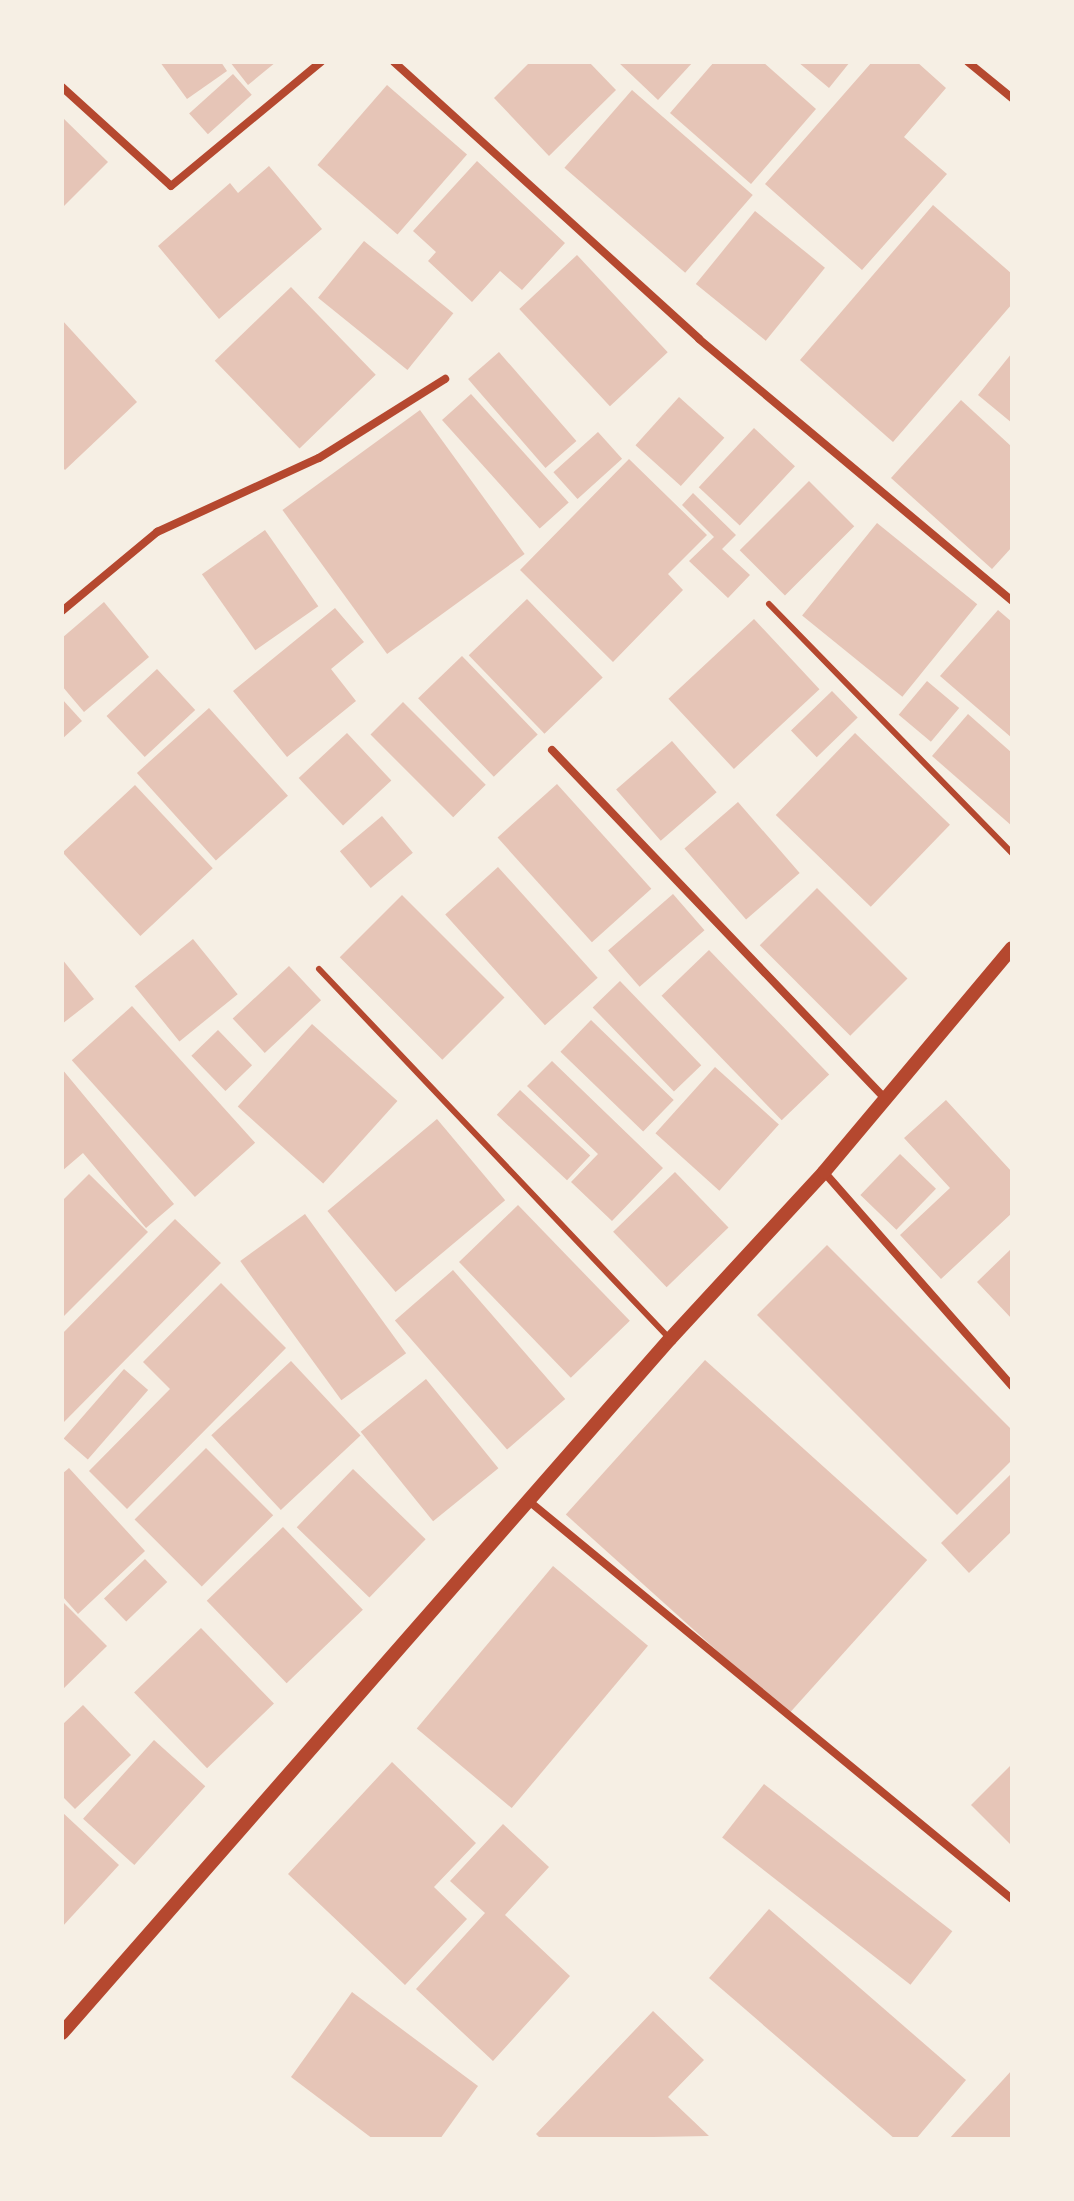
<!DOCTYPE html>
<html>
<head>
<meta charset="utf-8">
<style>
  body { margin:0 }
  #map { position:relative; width:1074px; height:2201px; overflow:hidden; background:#f6efe4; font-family:Rubik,sans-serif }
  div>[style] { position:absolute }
  .building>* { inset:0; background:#e6c5b7; transform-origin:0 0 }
  .service>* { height:6px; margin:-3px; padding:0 3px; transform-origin:3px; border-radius:3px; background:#b5482f }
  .minor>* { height:8px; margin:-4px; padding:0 4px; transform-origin:4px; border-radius:4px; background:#b5482f }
  .tertiary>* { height:14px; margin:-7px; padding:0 7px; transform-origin:7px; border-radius:7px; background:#b5482f }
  span { translate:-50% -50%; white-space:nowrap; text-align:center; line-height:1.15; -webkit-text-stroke:6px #f6efe4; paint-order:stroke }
  .frame { position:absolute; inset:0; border:64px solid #f6efe4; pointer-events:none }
</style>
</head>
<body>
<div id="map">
  <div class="building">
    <i style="clip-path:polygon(160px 62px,221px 62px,227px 71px,187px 99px)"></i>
    <i style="clip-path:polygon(230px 62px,276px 62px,248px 85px)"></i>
    <i style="clip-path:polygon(530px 62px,589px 62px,616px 90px,549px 156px,494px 98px)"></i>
    <i style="clip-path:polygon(618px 62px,693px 62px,658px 100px)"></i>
    <i style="clip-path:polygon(714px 62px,763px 62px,816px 109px,751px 184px,670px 113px)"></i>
    <i style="clip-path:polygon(798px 62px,850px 62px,829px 88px)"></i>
    <i style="clip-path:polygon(872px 62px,917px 62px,946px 88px,904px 137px,947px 174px,862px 270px,765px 184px)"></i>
    <i style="left:233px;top:74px;width:28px;height:59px;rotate:48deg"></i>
    <i style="left:387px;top:85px;width:106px;height:106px;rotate:41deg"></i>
    <i style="left:632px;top:90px;width:160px;height:103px;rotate:41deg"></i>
    <i style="clip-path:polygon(62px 117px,108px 162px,62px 208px)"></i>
    <i style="clip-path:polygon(477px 161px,565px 243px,522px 290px,500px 271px,472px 302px,428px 261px,436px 252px,413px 231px)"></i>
    <i style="clip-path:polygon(269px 166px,322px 229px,219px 319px,158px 246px,230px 183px,238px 193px)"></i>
    <i style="clip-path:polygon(933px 205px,1012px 274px,1012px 304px,893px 442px,800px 360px)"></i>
    <i style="left:755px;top:211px;width:90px;height:94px;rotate:39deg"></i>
    <i style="left:364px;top:241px;width:115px;height:73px;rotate:39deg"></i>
    <i style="left:577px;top:255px;width:133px;height:79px;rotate:47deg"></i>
    <i style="left:291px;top:287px;width:122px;height:106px;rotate:46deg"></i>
    <i style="clip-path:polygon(62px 320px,137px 402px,65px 470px,62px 467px)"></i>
    <i style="left:499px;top:352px;width:118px;height:41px;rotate:49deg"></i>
    <i style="clip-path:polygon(1012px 353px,1012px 423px,978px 395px)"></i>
    <i style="left:471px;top:394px;width:146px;height:39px;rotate:48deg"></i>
    <i style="left:679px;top:397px;width:61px;height:65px;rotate:42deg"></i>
    <i style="clip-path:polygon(961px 400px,1012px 447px,1012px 547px,992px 569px,891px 478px)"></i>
    <i style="left:420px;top:410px;width:178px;height:170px;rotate:54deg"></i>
    <i style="left:754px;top:428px;width:56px;height:81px;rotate:43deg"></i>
    <i style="left:598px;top:432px;width:36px;height:60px;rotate:48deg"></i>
    <i style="clip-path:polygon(629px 459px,707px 535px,668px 574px,683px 590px,613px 662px,520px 570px)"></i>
    <i style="left:809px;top:481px;width:64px;height:98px;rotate:45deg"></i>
    <i style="clip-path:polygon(693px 493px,736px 535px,722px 549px,750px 575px,728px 598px,689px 561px,714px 537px,682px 505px)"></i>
    <i style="left:877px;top:523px;width:129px;height:119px;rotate:39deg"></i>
    <i style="left:265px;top:530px;width:93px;height:77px;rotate:55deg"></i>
    <i style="left:527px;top:599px;width:109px;height:81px;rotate:46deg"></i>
    <i style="clip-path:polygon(104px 602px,149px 657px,84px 712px,62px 686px,62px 638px)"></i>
    <i style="clip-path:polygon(335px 608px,364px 642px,331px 669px,356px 701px,287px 757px,233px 691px)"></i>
    <i style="clip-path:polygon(998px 610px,1012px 622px,1012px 738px,940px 676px)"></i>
    <i style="left:754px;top:619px;width:96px;height:117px;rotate:47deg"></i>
    <i style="left:462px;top:656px;width:109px;height:61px;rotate:46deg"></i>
    <i style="left:157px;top:669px;width:56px;height:69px;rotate:47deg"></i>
    <i style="left:927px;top:681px;width:42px;height:44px;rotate:40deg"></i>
    <i style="left:832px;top:691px;width:37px;height:57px;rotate:46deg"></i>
    <i style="clip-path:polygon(62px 699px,82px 721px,62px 739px)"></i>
    <i style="left:403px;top:702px;width:117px;height:46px;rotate:45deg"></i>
    <i style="left:209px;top:708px;width:118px;height:97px;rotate:48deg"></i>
    <i style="clip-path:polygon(968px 714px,1012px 753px,1012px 826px,932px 756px)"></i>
    <i style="left:347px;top:733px;width:65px;height:66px;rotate:47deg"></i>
    <i style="left:855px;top:733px;width:132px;height:114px;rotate:44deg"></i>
    <i style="left:672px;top:741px;width:68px;height:74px;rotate:49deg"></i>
    <i style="left:557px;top:784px;width:141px;height:80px;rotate:48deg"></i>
    <i style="left:135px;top:785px;width:114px;height:99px;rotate:47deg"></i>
    <i style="left:738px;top:802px;width:94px;height:71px;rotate:49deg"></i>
    <i style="left:382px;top:816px;width:48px;height:55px;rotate:50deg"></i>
    <i style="left:498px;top:867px;width:149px;height:71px;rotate:48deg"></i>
    <i style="left:817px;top:888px;width:128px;height:81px;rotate:45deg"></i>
    <i style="left:673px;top:894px;width:48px;height:86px;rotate:49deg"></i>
    <i style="left:402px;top:895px;width:145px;height:88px;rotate:45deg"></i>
    <i style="left:193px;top:939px;width:71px;height:75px;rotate:51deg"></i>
    <i style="left:709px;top:950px;width:173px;height:66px;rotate:46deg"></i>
    <i style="clip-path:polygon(62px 959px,94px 999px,62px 1024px)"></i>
    <i style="left:289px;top:966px;width:47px;height:77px;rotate:47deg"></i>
    <i style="left:620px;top:981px;width:117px;height:38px;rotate:46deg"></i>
    <i style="left:132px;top:1006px;width:184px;height:81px;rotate:48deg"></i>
    <i style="left:591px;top:1020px;width:115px;height:44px;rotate:44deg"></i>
    <i style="left:312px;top:1024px;width:115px;height:111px;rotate:42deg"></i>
    <i style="left:218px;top:1030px;width:49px;height:37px;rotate:46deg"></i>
    <i style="clip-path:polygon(552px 1061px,663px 1168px,612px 1221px,571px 1182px,598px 1154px,527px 1086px)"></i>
    <i style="left:715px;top:1067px;width:86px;height:89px;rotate:42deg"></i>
    <i style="clip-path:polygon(62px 1069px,174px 1204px,146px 1228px,83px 1153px,62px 1171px)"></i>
    <i style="left:520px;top:1090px;width:96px;height:34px;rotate:43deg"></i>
    <i style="clip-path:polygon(946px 1100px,1012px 1172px,1012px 1213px,941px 1279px,900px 1235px,950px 1188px,904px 1138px)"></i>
    <i style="left:437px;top:1119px;width:106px;height:143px;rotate:50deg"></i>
    <i style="left:900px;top:1154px;width:50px;height:57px;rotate:44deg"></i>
    <i style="left:675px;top:1172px;width:77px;height:86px;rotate:46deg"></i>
    <i style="clip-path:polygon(89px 1174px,148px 1232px,62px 1318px,62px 1201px)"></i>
    <i style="left:518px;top:1205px;width:161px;height:82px;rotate:46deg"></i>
    <i style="left:305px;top:1214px;width:172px;height:80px;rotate:54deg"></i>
    <i style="clip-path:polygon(175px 1219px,221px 1263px,62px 1424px,62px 1334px)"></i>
    <i style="clip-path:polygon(827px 1245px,1012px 1430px,1012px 1460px,957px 1515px,757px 1315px)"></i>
    <i style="clip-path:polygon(1012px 1248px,1012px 1319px,977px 1282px)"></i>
    <i style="left:453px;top:1270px;width:171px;height:77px;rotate:49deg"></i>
    <i style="clip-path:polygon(221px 1283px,286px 1348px,127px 1509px,89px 1471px,170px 1389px,143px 1362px)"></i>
    <i style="left:705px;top:1360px;width:299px;height:208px;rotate:42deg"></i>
    <i style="left:291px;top:1361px;width:102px;height:109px;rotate:47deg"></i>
    <i style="left:124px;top:1369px;width:32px;height:92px;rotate:41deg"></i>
    <i style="left:426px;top:1379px;width:115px;height:84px;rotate:51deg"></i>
    <i style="left:206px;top:1448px;width:95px;height:101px;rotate:45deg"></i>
    <i style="clip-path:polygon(69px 1468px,145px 1551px,78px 1614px,62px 1596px,62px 1474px)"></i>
    <i style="left:353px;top:1469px;width:101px;height:81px;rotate:44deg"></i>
    <i style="clip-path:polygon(1012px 1473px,1012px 1531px,969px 1573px,941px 1543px)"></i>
    <i style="left:283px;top:1527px;width:115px;height:106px;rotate:46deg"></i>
    <i style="left:145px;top:1559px;width:32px;height:57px;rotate:46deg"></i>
    <i style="left:553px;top:1566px;width:124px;height:212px;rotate:40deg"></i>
    <i style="clip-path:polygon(62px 1601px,107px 1646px,62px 1690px)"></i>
    <i style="left:201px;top:1628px;width:105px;height:93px;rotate:46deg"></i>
    <i style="clip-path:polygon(83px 1705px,131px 1755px,75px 1809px,62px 1796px,62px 1725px)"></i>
    <i style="left:154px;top:1740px;width:69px;height:106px;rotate:42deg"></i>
    <i style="clip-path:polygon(392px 1762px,476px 1843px,434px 1887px,467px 1919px,405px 1985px,288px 1874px)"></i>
    <i style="clip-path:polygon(1012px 1764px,1012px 1846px,971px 1805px)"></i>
    <i style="left:764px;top:1784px;width:239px;height:68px;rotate:38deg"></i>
    <i style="clip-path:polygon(62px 1812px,119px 1865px,62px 1927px)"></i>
    <i style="clip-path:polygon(503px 1824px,549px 1867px,505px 1915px,570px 1976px,493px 2061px,416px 1989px,485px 1913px,450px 1881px)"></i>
    <i style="clip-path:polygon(769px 1909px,966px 2080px,916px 2139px,895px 2139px,709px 1978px)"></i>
    <i style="clip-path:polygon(352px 1992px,478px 2086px,440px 2139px,373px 2139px,291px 2077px)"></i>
    <i style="clip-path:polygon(653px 2011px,704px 2060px,668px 2097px,709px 2136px,541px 2139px,536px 2134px)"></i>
    <i style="clip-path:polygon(1012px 2070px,1012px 2139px,949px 2139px)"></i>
  </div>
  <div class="service">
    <i style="left:769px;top:604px;width:348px;rotate:45.7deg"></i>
    <i style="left:319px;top:969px;width:509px;rotate:46.51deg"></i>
  </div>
  <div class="minor">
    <i style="left:394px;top:62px;width:412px;rotate:42.2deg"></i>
    <i style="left:699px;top:339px;width:408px;rotate:39.9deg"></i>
    <i style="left:968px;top:62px;width:57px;rotate:39.3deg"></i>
    <i style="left:62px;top:87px;width:147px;rotate:42.2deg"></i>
    <i style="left:171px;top:186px;width:195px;rotate:-39.6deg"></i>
    <i style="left:62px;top:611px;width:124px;rotate:-39.7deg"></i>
    <i style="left:157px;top:532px;width:178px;rotate:-24.6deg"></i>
    <i style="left:319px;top:458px;width:149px;rotate:-32.1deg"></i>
    <i style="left:552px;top:750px;width:482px;rotate:46.3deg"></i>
    <i style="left:824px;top:1172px;width:285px;rotate:48.7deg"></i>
    <i style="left:530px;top:1502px;width:624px;rotate:39.48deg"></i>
  </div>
  <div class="tertiary">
    <i style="left:62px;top:2033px;width:923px;rotate:-48.78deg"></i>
    <i style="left:670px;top:1339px;width:227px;rotate:-47.3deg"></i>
    <i style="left:824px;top:1172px;width:292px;rotate:-50deg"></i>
  </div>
  <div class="frame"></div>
</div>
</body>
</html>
